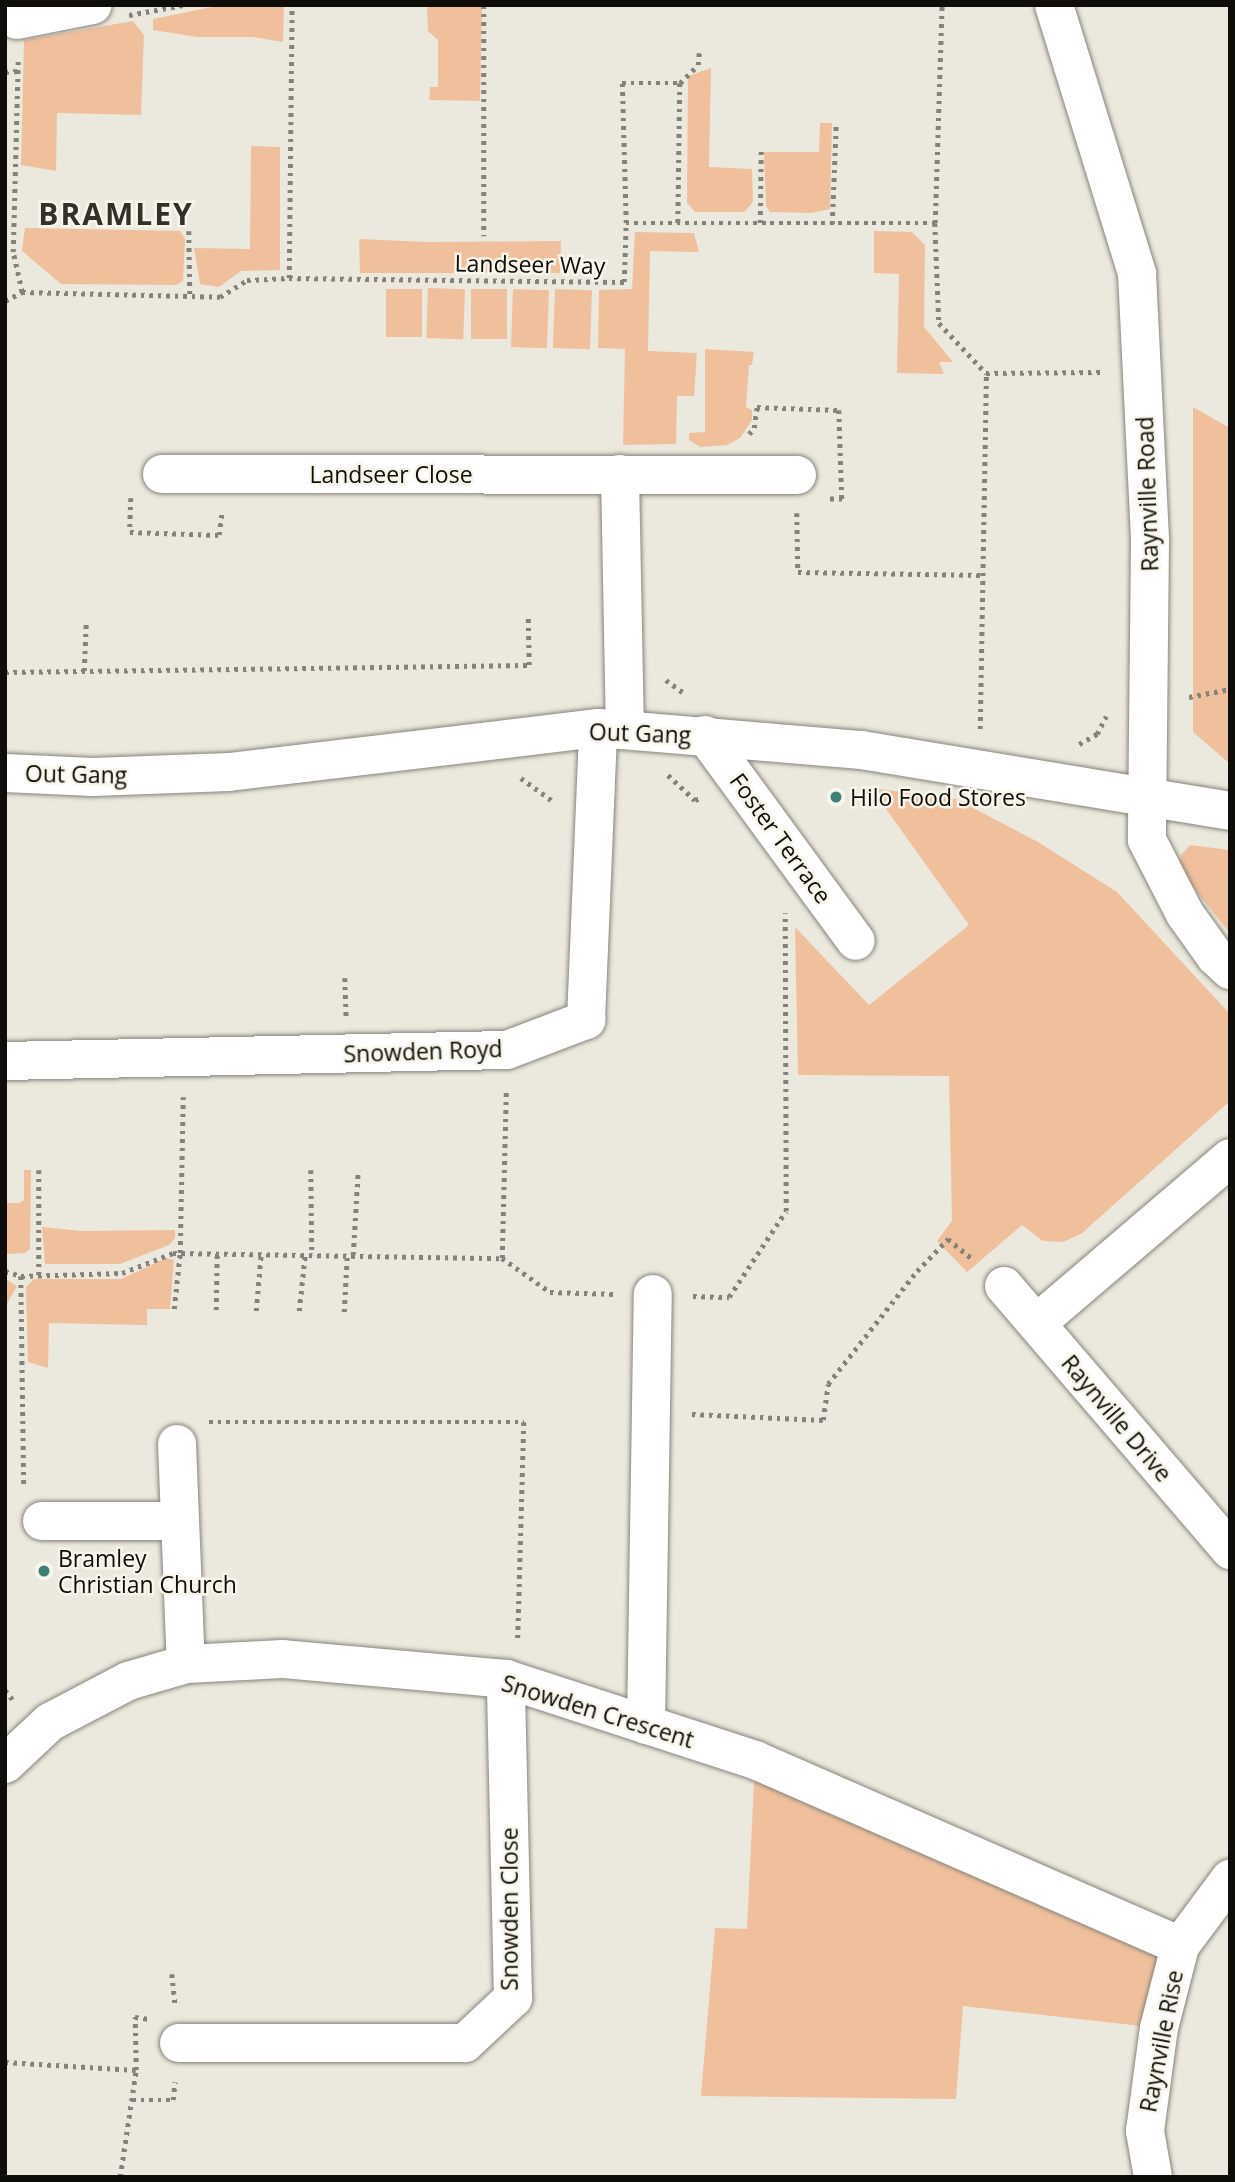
<!DOCTYPE html>
<html>
<head>
<meta charset="utf-8">
<style>
  body { margin:0 }
  #map { position:relative; width:1235px; height:2182px; overflow:hidden; background:#ebe8dd; font-family:"Open Sans",sans-serif }
  div>[style] { position:absolute }
  .green>* { inset:0; background:#f0c09d; transform-origin:0 0 }
  .path>* { height:4.5px; margin-top:-2.25px; transform-origin:0; background:repeating-linear-gradient(90deg,#84827a 0 3.5px,transparent 0 8.5px) }
  .roads { filter:drop-shadow(0 0 2px #87847b) drop-shadow(0 0 2px #87847b) }
  .minor>* { height:38px; margin:-19px; padding:0 19px; transform-origin:19px; border-radius:19px; background:#fff }
  .dots>* { width:19px; height:19px; translate:-50% -50%; box-sizing:border-box; border:4px solid #f8f5ea; border-radius:50% }
  span { translate:-50% -50%; white-space:nowrap; text-align:center; line-height:1.15; -webkit-text-stroke:5px #f8f5ea; paint-order:stroke }
  .street-label { font-size:23px; color:#0e0d09 }
  .poi-label { font-size:23px; color:#0e0d09 }
  .left { translate:0 -50%; text-align:left }
  .district-label { font-size:30px; color:#323028; font-weight:700; letter-spacing:2px }
  .frame { position:absolute; inset:0; border:7px solid #0e0d09; pointer-events:none }
</style>
</head>
<body>
<div id="map">
  <div class="green">
    <i style="clip-path:polygon(222px 5px,284px 5px,283px 42px,253px 37px,197px 37px,153px 30px,153px 19px)"></i>
    <i style="clip-path:polygon(427px 5px,482px 5px,480px 101px,429px 100px,430px 87px,438px 87px,438px 40px,428px 31px)"></i>
    <i style="clip-path:polygon(133px 21px,144px 35px,141px 115px,57px 113px,56px 171px,21px 165px,24px 40px)"></i>
    <i style="clip-path:polygon(711px 68px,709px 167px,752px 169px,753px 202px,744px 212px,695px 212px,687px 203px,688px 76px)"></i>
    <i style="clip-path:polygon(820px 123px,832px 123px,830px 209px,811px 213px,770px 212px,766px 206px,764px 152px,819px 152px)"></i>
    <i style="clip-path:polygon(251px 146px,280px 147px,280px 270px,241px 271px,219px 287px,200px 284px,194px 248px,250px 249px)"></i>
    <i style="clip-path:polygon(25px 228px,180px 231px,185px 239px,183px 281px,176px 285px,61px 284px,22px 251px)"></i>
    <i style="clip-path:polygon(874px 231px,912px 232px,925px 245px,924px 327px,953px 362px,939px 362px,944px 374px,897px 373px,899px 274px,874px 273px)"></i>
    <i style="clip-path:polygon(635px 232px,694px 233px,699px 252px,650px 251px,648px 351px,697px 353px,694px 396px,677px 396px,676px 444px,623px 445px,625px 349px,598px 348px,599px 290px,632px 289px)"></i>
    <i style="clip-path:polygon(359px 239px,427px 242px,561px 241px,560px 273px,360px 273px)"></i>
    <i style="left:428px;top:288px;width:37px;height:50px;rotate:2deg"></i>
    <i style="left:386px;top:289px;width:36px;height:48px"></i>
    <i style="left:471px;top:289px;width:36px;height:50px"></i>
    <i style="left:513px;top:289px;width:36px;height:58px;rotate:2deg"></i>
    <i style="left:555px;top:289px;width:37px;height:59px;rotate:2deg"></i>
    <i style="clip-path:polygon(705px 349px,754px 352px,752px 365px,749px 365px,746px 407px,752px 410px,752px 420px,740px 438px,727px 445px,700px 447px,689px 440px,689px 433px,705px 432px)"></i>
    <i style="clip-path:polygon(1193px 407px,1230px 428px,1230px 764px,1193px 732px)"></i>
    <i style="clip-path:polygon(871px 788px,956px 799px,1038px 842px,1117px 892px,1230px 1014px,1230px 1101px,1081px 1234px,1063px 1242px,1043px 1241px,1022px 1225px,967px 1272px,937px 1241px,952px 1221px,949px 1076px,798px 1075px,795px 927px,869px 1005px,969px 925px)"></i>
    <i style="clip-path:polygon(1190px 845px,1230px 850px,1230px 933px,1179px 870px,1181px 855px)"></i>
    <i style="clip-path:polygon(24px 1170px,31px 1170px,30px 1249px,25px 1253px,7px 1254px,5px 1203px,19px 1203px,24px 1200px)"></i>
    <i style="clip-path:polygon(42px 1227px,82px 1231px,175px 1230px,175px 1238px,169px 1245px,120px 1264px,45px 1264px)"></i>
    <i style="clip-path:polygon(166px 1258px,174px 1260px,170px 1309px,147px 1309px,147px 1325px,49px 1323px,48px 1368px,28px 1362px,26px 1287px,34px 1279px,121px 1279px)"></i>
    <i style="left:5px;top:1279px;width:14px;height:216px;rotate:30deg"></i>
    <i style="clip-path:polygon(755px 1760px,1180px 1946px,1159px 2028px,963px 2006px,956px 2099px,701px 2096px,715px 1928px,747px 1929px)"></i>
  </div>
  <div class="path">
    <i style="left:484px;top:5px;width:231px;rotate:90deg"></i>
    <i style="left:129px;top:15px;width:55px;rotate:-10.5deg"></i>
    <i style="left:5px;top:72px;width:13px;rotate:-4deg"></i>
    <i style="left:680px;top:83px;width:25px;rotate:-45deg"></i>
    <i style="left:698px;top:65px;width:12px;rotate:-85deg"></i>
    <i style="left:626px;top:223px;width:140px;rotate:-91.6deg"></i>
    <i style="left:622px;top:83px;width:58px"></i>
    <i style="left:680px;top:83px;width:141px;rotate:90.8deg"></i>
    <i style="left:760px;top:223px;width:72px;rotate:-89.2deg"></i>
    <i style="left:935px;top:223px;width:100px;rotate:87.7deg"></i>
    <i style="left:939px;top:323px;width:69px;rotate:46.8deg"></i>
    <i style="left:986px;top:373px;width:117px;rotate:-0.5deg"></i>
    <i style="left:832px;top:224px;width:101px;rotate:-87.7deg"></i>
    <i style="left:189px;top:231px;width:66px;rotate:89.1deg"></i>
    <i style="left:289px;top:278px;width:273px;rotate:-89.4deg"></i>
    <i style="left:22px;top:292px;width:198px;rotate:1.4deg"></i>
    <i style="left:220px;top:297px;width:32px;rotate:-32deg"></i>
    <i style="left:247px;top:280px;width:42px;rotate:-2.7deg"></i>
    <i style="left:289px;top:278px;width:335px;rotate:0.7deg"></i>
    <i style="left:624px;top:282px;width:59px;rotate:-88.1deg"></i>
    <i style="left:626px;top:223px;width:309px"></i>
    <i style="left:935px;top:223px;width:218px;rotate:-88.2deg"></i>
    <i style="left:5px;top:301px;width:19px;rotate:-28deg"></i>
    <i style="left:22px;top:292px;width:41px;rotate:-102.7deg"></i>
    <i style="left:13px;top:252px;width:192px;rotate:-88.5deg"></i>
    <i style="left:749px;top:434px;width:8px;rotate:-50deg"></i>
    <i style="left:754px;top:428px;width:21px;rotate:-82deg"></i>
    <i style="left:757px;top:407px;width:82px;rotate:2.1deg"></i>
    <i style="left:839px;top:410px;width:89px;rotate:88.1deg"></i>
    <i style="left:842px;top:499px;width:15px;rotate:180deg"></i>
    <i style="left:131px;top:498px;width:34px;rotate:92deg"></i>
    <i style="left:130px;top:532px;width:89px;rotate:1.9deg"></i>
    <i style="left:219px;top:535px;width:23px;rotate:-83deg"></i>
    <i style="left:797px;top:513px;width:59px;rotate:89deg"></i>
    <i style="left:798px;top:572px;width:185px;rotate:0.9deg"></i>
    <i style="left:84px;top:671px;width:47px;rotate:-87.6deg"></i>
    <i style="left:5px;top:672px;width:524px;rotate:-0.77deg"></i>
    <i style="left:529px;top:665px;width:48px;rotate:-91.2deg"></i>
    <i style="left:666px;top:680px;width:22px;rotate:36deg"></i>
    <i style="left:1189px;top:697px;width:42px;rotate:-11deg"></i>
    <i style="left:980px;top:729px;width:356px;rotate:-89deg"></i>
    <i style="left:1079px;top:744px;width:21px;rotate:-29deg"></i>
    <i style="left:1097px;top:734px;width:20px;rotate:-63deg"></i>
    <i style="left:668px;top:775px;width:37px;rotate:43deg"></i>
    <i style="left:695px;top:800px;width:6px;rotate:-18deg"></i>
    <i style="left:521px;top:778px;width:41px;rotate:36deg"></i>
    <i style="left:345px;top:978px;width:38px;rotate:88deg"></i>
    <i style="left:39px;top:1170px;width:105px;rotate:90deg"></i>
    <i style="left:311px;top:1170px;width:85px;rotate:89.3deg"></i>
    <i style="left:353px;top:1255px;width:85px;rotate:-86.6deg"></i>
    <i style="left:502px;top:1258px;width:167px;rotate:-88.6deg"></i>
    <i style="left:5px;top:1271px;width:17px;rotate:17deg"></i>
    <i style="left:21px;top:1276px;width:209px;rotate:89.2deg"></i>
    <i style="left:21px;top:1276px;width:101px;rotate:-1.7deg"></i>
    <i style="left:122px;top:1273px;width:55px;rotate:-21.4deg"></i>
    <i style="left:173px;top:1253px;width:329px;rotate:0.9deg"></i>
    <i style="left:502px;top:1258px;width:59px;rotate:35.3deg"></i>
    <i style="left:550px;top:1292px;width:65px;rotate:1.8deg"></i>
    <i style="left:693px;top:1296px;width:36px;rotate:2deg"></i>
    <i style="left:729px;top:1297px;width:103px;rotate:-56.5deg"></i>
    <i style="left:786px;top:1211px;width:298px;rotate:-90.2deg"></i>
    <i style="left:174px;top:1309px;width:56px;rotate:-83.9deg"></i>
    <i style="left:180px;top:1253px;width:156px;rotate:-88.9deg"></i>
    <i style="left:216px;top:1310px;width:57px;rotate:-89deg"></i>
    <i style="left:256px;top:1311px;width:57px;rotate:-85deg"></i>
    <i style="left:299px;top:1311px;width:56px;rotate:-83.9deg"></i>
    <i style="left:344px;top:1312px;width:56px;rotate:-86.9deg"></i>
    <i style="left:692px;top:1414px;width:131px;rotate:2.6deg"></i>
    <i style="left:823px;top:1420px;width:36px;rotate:-82deg"></i>
    <i style="left:828px;top:1384px;width:144px;rotate:-51.8deg"></i>
    <i style="left:917px;top:1271px;width:45px;rotate:-45.9deg"></i>
    <i style="left:948px;top:1239px;width:33px;rotate:39deg"></i>
    <i style="left:209px;top:1422px;width:315px"></i>
    <i style="left:524px;top:1422px;width:219px;rotate:91.6deg"></i>
    <i style="left:5px;top:1690px;width:14px;rotate:51deg"></i>
    <i style="left:172px;top:1974px;width:30px;rotate:84deg"></i>
    <i style="left:5px;top:2062px;width:131px;rotate:3.5deg"></i>
    <i style="left:132px;top:2100px;width:41px"></i>
    <i style="left:173px;top:2100px;width:18px;rotate:-84deg"></i>
    <i style="left:120px;top:2177px;width:108px;rotate:-81.5deg"></i>
    <i style="left:136px;top:2070px;width:53px;rotate:-91.1deg"></i>
    <i style="left:135px;top:2017px;width:15px;rotate:8deg"></i>
  </div>
  <div class="roads">
    <div class="minor">
      <i style="left:1054px;top:5px;width:281px;rotate:72.8deg"></i>
      <i style="left:1137px;top:273px;width:268px;rotate:87.2deg"></i>
      <i style="left:1150px;top:541px;width:299px;rotate:90.6deg"></i>
      <i style="left:1147px;top:840px;width:83px;rotate:62.8deg"></i>
      <i style="left:1185px;top:914px;width:52px;rotate:54.5deg"></i>
      <i style="left:1215px;top:956px;width:21px;rotate:43deg"></i>
      <i style="left:17px;top:20px;width:77px;rotate:-11.2deg"></i>
      <i style="left:162px;top:474px;width:635px;rotate:0.09deg"></i>
      <i style="left:620px;top:474px;width:256px;rotate:88.9deg"></i>
      <i style="left:705px;top:735px;width:255px;rotate:53.8deg"></i>
      <i style="left:5px;top:773px;width:88px;rotate:2.6deg"></i>
      <i style="left:93px;top:777px;width:136px;rotate:-2.1deg"></i>
      <i style="left:229px;top:772px;width:372px;rotate:-6.8deg"></i>
      <i style="left:598px;top:728px;width:265px;rotate:4.8deg"></i>
      <i style="left:862px;top:750px;width:373px;rotate:9.4deg"></i>
      <i style="left:5px;top:1061px;width:502px;rotate:-1.26deg"></i>
      <i style="left:507px;top:1050px;width:85px;rotate:-20.8deg"></i>
      <i style="left:586px;top:1020px;width:292px;rotate:-87.6deg"></i>
      <i style="left:1004px;top:1286px;width:348px;rotate:49.4deg"></i>
      <i style="left:1037px;top:1323px;width:254px;rotate:-40.5deg"></i>
      <i style="left:177px;top:1444px;width:220px;rotate:87.7deg"></i>
      <i style="left:42px;top:1521px;width:136px"></i>
      <i style="left:646px;top:1725px;width:431px;rotate:-89.1deg"></i>
      <i style="left:5px;top:1764px;width:62px;rotate:-43deg"></i>
      <i style="left:50px;top:1722px;width:88px;rotate:-27.7deg"></i>
      <i style="left:128px;top:1681px;width:60px;rotate:-16.3deg"></i>
      <i style="left:186px;top:1664px;width:97px;rotate:-3deg"></i>
      <i style="left:283px;top:1659px;width:224px;rotate:5.1deg"></i>
      <i style="left:506px;top:1679px;width:262px;rotate:18deg"></i>
      <i style="left:755px;top:1760px;width:464px;rotate:23.6deg"></i>
      <i style="left:179px;top:2043px;width:286px"></i>
      <i style="left:465px;top:2043px;width:66px;rotate:-43.2deg"></i>
      <i style="left:513px;top:1998px;width:319px;rotate:-91.3deg"></i>
      <i style="left:1153px;top:2177px;width:47px;rotate:-99.9deg"></i>
      <i style="left:1145px;top:2131px;width:104px;rotate:-82.3deg"></i>
      <i style="left:1159px;top:2028px;width:85px;rotate:-75.6deg"></i>
      <i style="left:1180px;top:1946px;width:84px;rotate:-53.3deg"></i>
    </div>
  </div>
  <div class="dots">
    <i style="left:836px;top:797px;background:#3b8179"></i>
    <i style="left:44px;top:1571px;background:#3b8179"></i>
  </div>
  <div class="street-label">
    <span style="left:530px;top:264px;rotate:1deg">Landseer Way</span>
    <span style="left:391px;top:474px">Landseer Close</span>
    <span style="left:1147px;top:494px;rotate:-92deg">Raynville Road</span>
    <span style="left:640px;top:733px;rotate:2deg">Out Gang</span>
    <span style="left:76px;top:774px;rotate:1deg">Out Gang</span>
    <span style="left:781px;top:838px;rotate:54deg">Foster Terrace</span>
    <span style="left:423px;top:1051px;rotate:-2deg">Snowden Royd</span>
    <span style="left:1117px;top:1418px;rotate:50deg">Raynville Drive</span>
    <span style="left:598px;top:1711px;rotate:17deg">Snowden Crescent</span>
    <span style="left:509px;top:1909px;rotate:-90deg">Snowden Close</span>
    <span style="left:1161px;top:2041px;rotate:-79deg">Raynville Rise</span>
  </div>
  <div class="poi-label">
    <span class="left" style="left:850px;top:797px">Hilo Food Stores</span>
    <span class="left" style="left:58px;top:1571px">Bramley<br>Christian Church</span>
  </div>
  <div class="district-label">
    <span style="left:116px;top:214px">BRAMLEY</span>
  </div>
  <div class="frame"></div>
</div>
</body>
</html>
